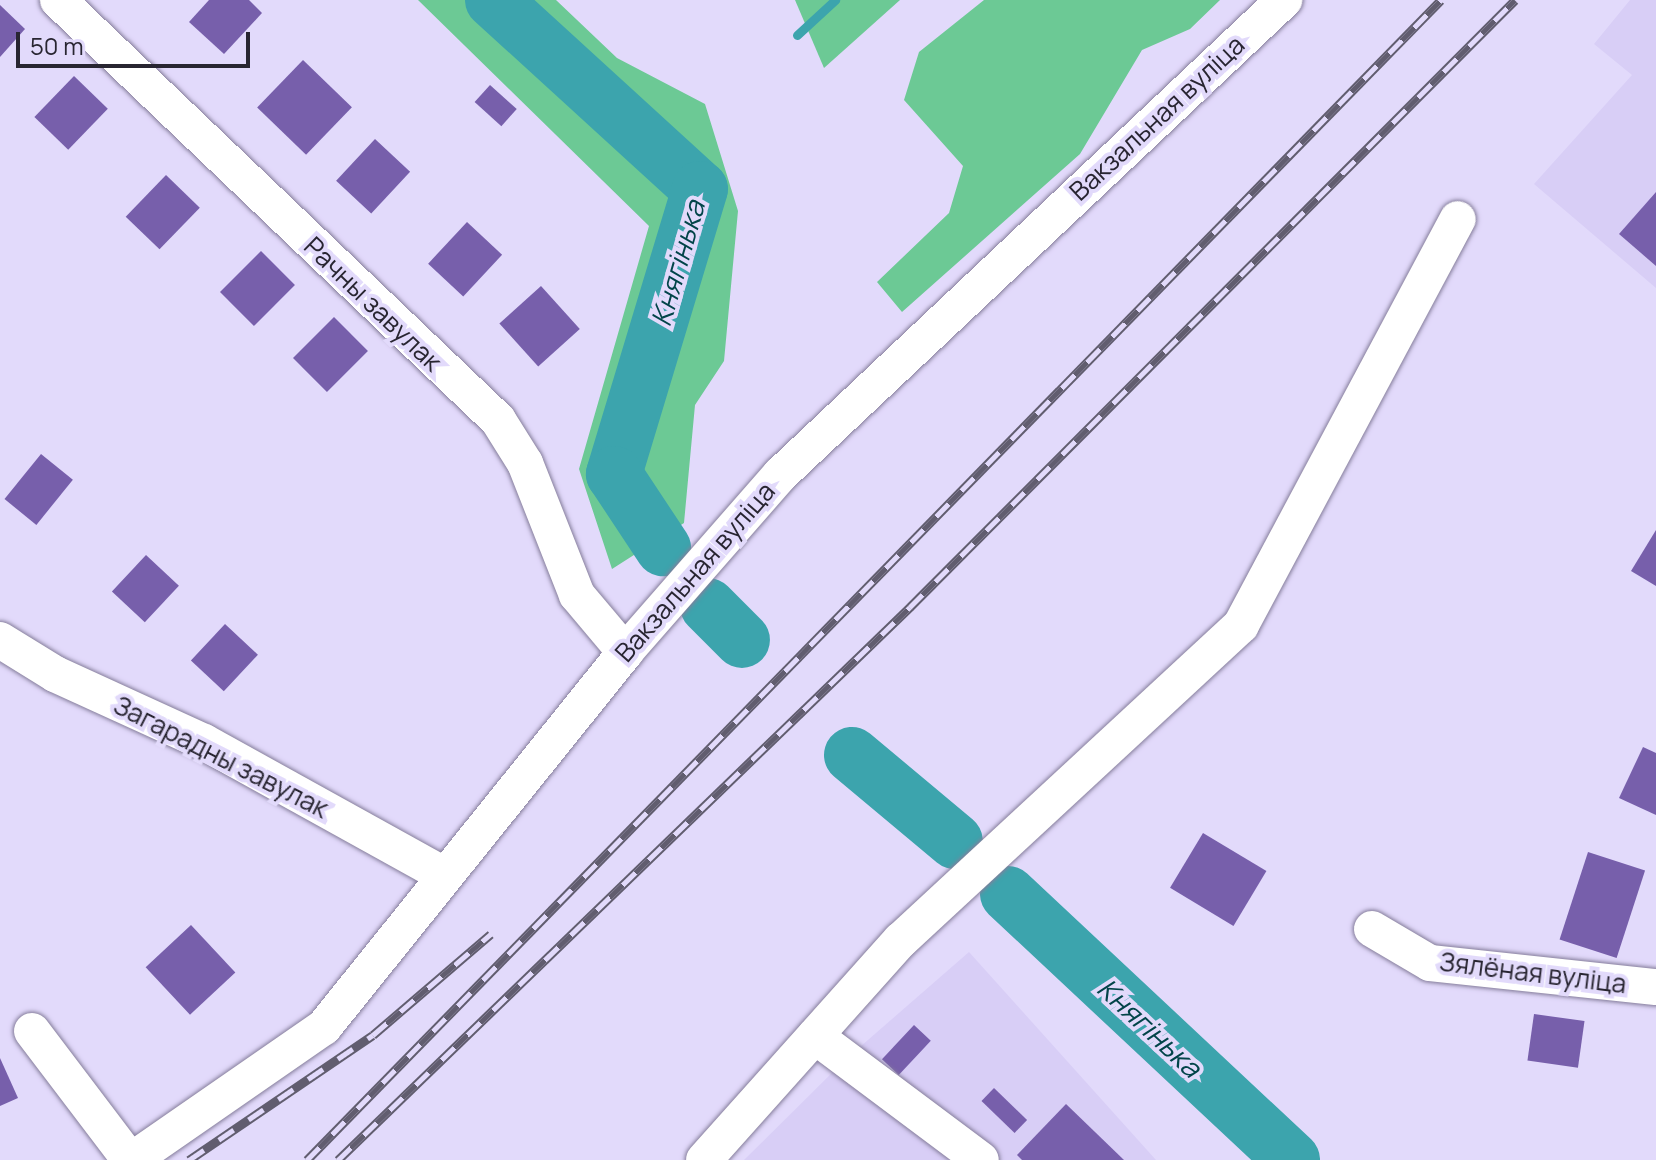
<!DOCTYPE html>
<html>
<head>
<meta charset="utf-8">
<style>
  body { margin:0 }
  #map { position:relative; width:1656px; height:1160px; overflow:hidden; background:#e2dafb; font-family:Manrope,sans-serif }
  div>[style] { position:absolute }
  .built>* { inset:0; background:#d8cef6 }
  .forest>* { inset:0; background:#6cc995 }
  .stream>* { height:9px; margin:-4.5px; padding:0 4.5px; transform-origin:4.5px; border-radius:4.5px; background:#3ca4ad }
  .river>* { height:56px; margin:-28px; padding:0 28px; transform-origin:28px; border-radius:28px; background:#3ca4ad }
  .building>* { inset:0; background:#775fab; transform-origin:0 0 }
  .roads { filter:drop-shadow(0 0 2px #857d9b) drop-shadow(0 0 2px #857d9b) }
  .minor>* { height:36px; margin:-18px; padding:0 18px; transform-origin:18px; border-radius:18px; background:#fff }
  .rail>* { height:9px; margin-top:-4.5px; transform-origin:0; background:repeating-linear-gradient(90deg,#e2dafb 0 18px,#615d6f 0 36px); box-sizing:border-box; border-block:2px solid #615d6f }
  span { translate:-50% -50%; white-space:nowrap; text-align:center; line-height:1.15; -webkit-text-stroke:8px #e2dafb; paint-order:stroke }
  .street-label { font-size:26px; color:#282531 }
  .water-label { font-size:28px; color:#024449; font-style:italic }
  .scale { position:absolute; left:16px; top:32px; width:234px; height:36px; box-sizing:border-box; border:4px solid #282531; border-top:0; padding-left:10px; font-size:24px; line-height:28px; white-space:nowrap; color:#282531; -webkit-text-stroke:6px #e2dafb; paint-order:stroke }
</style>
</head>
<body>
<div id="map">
  <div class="built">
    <i style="clip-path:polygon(1630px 0,1656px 0,1656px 288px,1534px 184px,1632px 75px,1594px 44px)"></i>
    <i style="clip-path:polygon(969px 952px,1156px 1160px,744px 1160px,845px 1060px)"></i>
  </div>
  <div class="forest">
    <i style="clip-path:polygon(418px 0,556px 0,617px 58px,705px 104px,738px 211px,724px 361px,695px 405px,684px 523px,612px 569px,579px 469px,649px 226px)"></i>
    <i style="clip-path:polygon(795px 0,900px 0,824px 68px)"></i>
    <i style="clip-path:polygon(984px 0,1220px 0,1190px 29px,1142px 50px,1080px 154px,902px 312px,877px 282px,949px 213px,963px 166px,904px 100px,919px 52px)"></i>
  </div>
  <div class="stream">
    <i style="left:797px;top:35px;width:52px;rotate:-42.6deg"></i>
  </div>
  <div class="river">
    <i style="left:493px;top:0;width:280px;rotate:42.4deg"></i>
    <i style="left:700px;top:189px;width:298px;rotate:106.8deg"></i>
    <i style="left:614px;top:474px;width:89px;rotate:56.5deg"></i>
    <i style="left:708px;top:606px;width:48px;rotate:45deg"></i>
    <i style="left:852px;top:755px;width:134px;rotate:39.9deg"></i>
    <i style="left:1008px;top:894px;width:389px;rotate:43.1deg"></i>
  </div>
  <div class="building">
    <i style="clip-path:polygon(209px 0,249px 0,262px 13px,224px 54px,189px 22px)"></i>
    <i style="clip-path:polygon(0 5px,25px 29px,0 57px)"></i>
    <i style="left:303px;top:60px;width:68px;height:66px;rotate:44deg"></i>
    <i style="left:74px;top:76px;width:47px;height:57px;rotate:44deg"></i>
    <i style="left:490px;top:85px;width:36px;height:23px;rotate:42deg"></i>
    <i style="left:375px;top:139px;width:48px;height:57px;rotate:43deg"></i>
    <i style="left:166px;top:175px;width:47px;height:58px;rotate:44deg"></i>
    <i style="clip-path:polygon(1656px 192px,1656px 266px,1619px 234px)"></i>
    <i style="left:467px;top:222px;width:48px;height:57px;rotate:43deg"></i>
    <i style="left:261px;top:251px;width:48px;height:58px;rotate:45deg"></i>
    <i style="left:541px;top:286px;width:58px;height:56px;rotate:48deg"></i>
    <i style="left:334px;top:317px;width:48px;height:58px;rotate:45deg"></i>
    <i style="left:41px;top:454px;width:41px;height:58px;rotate:39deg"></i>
    <i style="clip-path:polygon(1656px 530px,1656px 586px,1631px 571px)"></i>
    <i style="left:146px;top:555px;width:45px;height:50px;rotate:43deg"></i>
    <i style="left:225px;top:624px;width:45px;height:50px;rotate:43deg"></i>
    <i style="clip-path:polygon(1643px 747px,1656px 753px,1656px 815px,1619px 798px)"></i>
    <i style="left:1203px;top:833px;width:74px;height:64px;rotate:31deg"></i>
    <i style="left:1588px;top:852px;width:60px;height:92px;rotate:18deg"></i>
    <i style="left:191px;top:925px;width:65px;height:62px;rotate:47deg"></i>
    <i style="left:1534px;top:1014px;width:51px;height:47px;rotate:8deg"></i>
    <i style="left:914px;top:1025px;width:23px;height:47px;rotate:43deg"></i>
    <i style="clip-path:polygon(0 1058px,18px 1098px,0 1106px)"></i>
    <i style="left:994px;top:1088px;width:46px;height:18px;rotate:44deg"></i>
    <i style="clip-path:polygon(1066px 1104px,1124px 1160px,1022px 1160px,1017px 1155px)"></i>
  </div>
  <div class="roads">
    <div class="minor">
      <i style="left:58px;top:0;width:608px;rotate:43.67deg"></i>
      <i style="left:498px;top:420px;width:51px;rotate:57.9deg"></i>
      <i style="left:525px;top:463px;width:142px;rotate:68.5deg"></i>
      <i style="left:577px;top:595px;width:75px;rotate:49.9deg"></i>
      <i style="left:0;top:640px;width:65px;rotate:31.7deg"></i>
      <i style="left:55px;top:674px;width:164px;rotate:24.5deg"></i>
      <i style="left:204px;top:742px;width:272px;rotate:29deg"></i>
      <i style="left:1372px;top:929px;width:67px;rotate:30.4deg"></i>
      <i style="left:1430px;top:963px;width:227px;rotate:6.1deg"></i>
      <i style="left:32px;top:1031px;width:162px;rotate:52.8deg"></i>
      <i style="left:815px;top:1036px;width:207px;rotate:36.8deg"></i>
      <i style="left:132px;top:1160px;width:234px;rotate:-34.7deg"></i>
      <i style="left:324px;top:1027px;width:481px;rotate:-51.2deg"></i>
      <i style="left:625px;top:652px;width:235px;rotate:-48.8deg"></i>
      <i style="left:780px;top:475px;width:693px;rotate:-43.3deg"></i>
      <i style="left:704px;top:1160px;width:295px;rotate:-48.2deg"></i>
      <i style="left:901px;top:940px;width:463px;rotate:-42.8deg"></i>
      <i style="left:1241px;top:625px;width:460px;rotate:-61.9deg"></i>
    </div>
  </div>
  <div class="rail">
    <i style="left:189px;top:1160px;width:222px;rotate:-34.2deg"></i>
    <i style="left:373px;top:1035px;width:155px;rotate:-40.6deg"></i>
    <i style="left:307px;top:1160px;width:1622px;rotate:-45.65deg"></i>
    <i style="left:338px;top:1160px;width:796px;rotate:-44.03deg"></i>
    <i style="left:910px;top:607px;width:857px;rotate:-45.09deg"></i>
  </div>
  <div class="street-label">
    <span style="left:1157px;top:118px;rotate:-43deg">Вакзальная вуліца</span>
    <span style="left:373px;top:304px;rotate:44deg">Рачны завулак</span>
    <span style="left:695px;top:572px;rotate:-49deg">Вакзальная вуліца</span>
    <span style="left:221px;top:757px;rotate:27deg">Загарадны завулак</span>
    <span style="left:1533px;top:973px;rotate:7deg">Зялёная вуліца</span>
  </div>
  <div class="water-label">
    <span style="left:677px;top:263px;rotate:-74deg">Княгінька</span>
    <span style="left:1150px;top:1027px;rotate:43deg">Княгінька</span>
  </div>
  <div class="scale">50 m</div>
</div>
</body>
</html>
